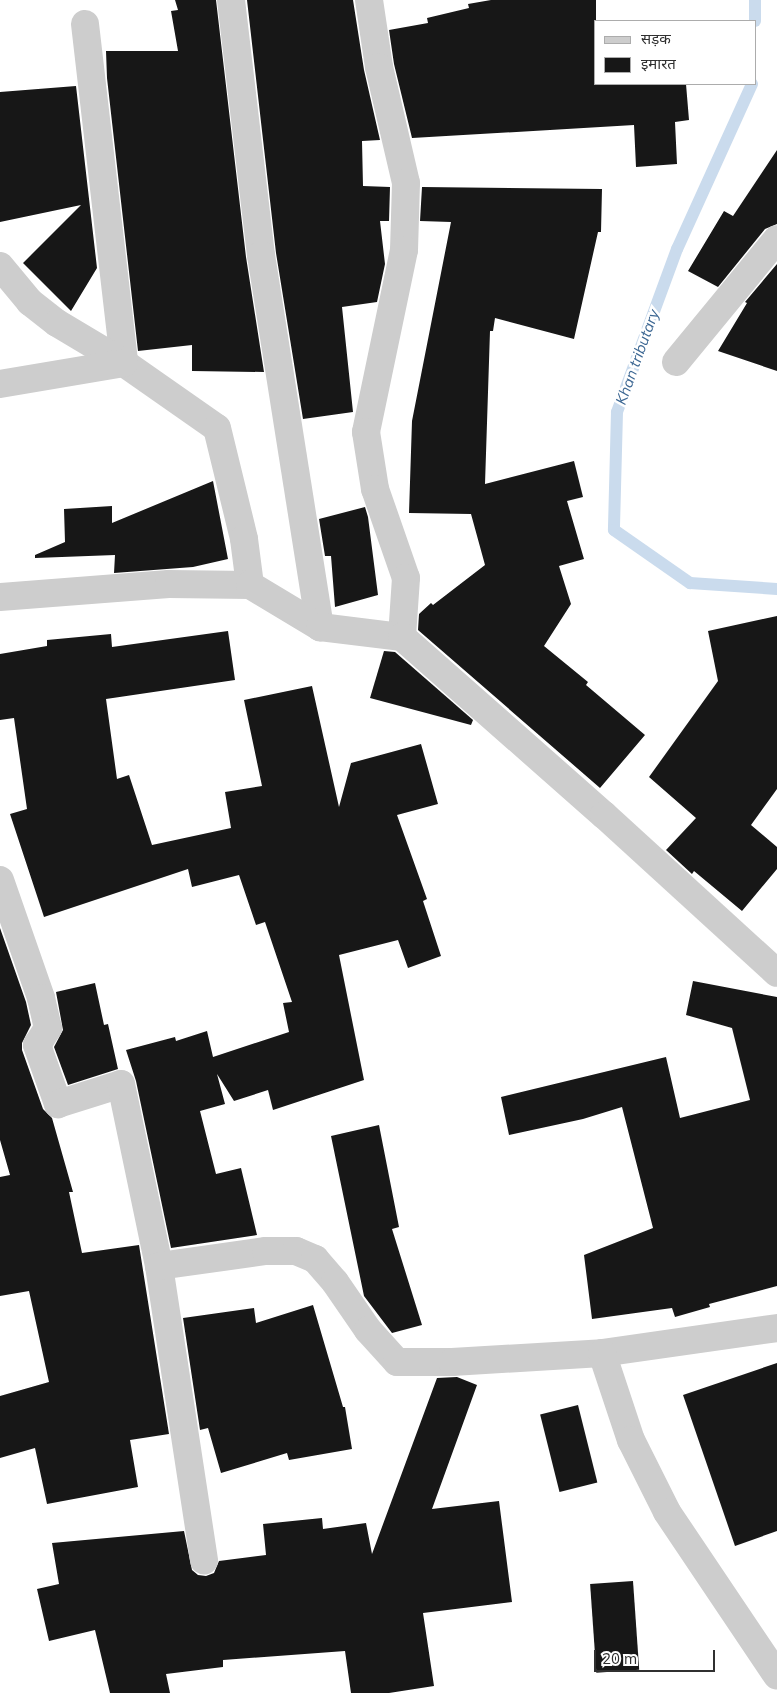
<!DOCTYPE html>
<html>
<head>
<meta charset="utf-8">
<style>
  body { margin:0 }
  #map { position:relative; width:777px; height:1693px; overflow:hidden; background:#fff; font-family:Mulish,"Noto Sans Devanagari",sans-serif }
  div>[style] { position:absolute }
  .stream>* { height:12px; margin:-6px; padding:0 6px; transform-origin:6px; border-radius:6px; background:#cadbed }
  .building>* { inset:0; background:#171717; transform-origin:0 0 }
  .minor>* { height:28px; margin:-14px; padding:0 14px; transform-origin:14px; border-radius:14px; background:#cdcdcd }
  span { translate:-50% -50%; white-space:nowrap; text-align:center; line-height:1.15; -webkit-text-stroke:5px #fff; paint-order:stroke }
  .water-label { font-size:15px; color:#3c6793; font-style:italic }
  .legend { position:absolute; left:594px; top:20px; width:162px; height:65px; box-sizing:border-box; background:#fff; border:1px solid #acacac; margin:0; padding:6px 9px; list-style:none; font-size:15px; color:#303030 }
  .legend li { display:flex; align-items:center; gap:10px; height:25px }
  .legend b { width:25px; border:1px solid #acacac }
  .scale { position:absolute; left:594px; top:1650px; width:121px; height:22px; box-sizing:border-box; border:2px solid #303030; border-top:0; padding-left:6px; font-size:15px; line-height:18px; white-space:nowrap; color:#303030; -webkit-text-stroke:4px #fff; paint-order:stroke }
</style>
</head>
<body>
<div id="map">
  <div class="stream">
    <i style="left:755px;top:0;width:21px;rotate:90deg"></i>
    <i style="left:752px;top:84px;width:181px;rotate:114.4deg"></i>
    <i style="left:677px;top:249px;width:174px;rotate:110.2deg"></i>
    <i style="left:617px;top:412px;width:118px;rotate:91.5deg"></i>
    <i style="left:614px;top:530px;width:93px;rotate:34.9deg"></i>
    <i style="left:690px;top:583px;width:87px;rotate:3.9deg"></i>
  </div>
  <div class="building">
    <i style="clip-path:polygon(175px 0,216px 0,246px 257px,264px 372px,192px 371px,192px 345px,138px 351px,107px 78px,106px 51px,178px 51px,171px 11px,178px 10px)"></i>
    <i style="clip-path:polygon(247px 0,353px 0,364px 70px,380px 140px,362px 141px,363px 186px,390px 187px,389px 221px,380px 221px,385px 264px,377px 302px,342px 307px,353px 412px,303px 419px,276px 253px)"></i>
    <i style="clip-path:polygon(491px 0,596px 0,596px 84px,686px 84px,689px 120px,675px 122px,677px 164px,636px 167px,634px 125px,412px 138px,394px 64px,389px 30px,428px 23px,427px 18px,469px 8px,468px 4px)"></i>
    <i style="clip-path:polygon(76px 86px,97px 268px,71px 311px,23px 263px,81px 205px,0 222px,0 92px)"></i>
    <i style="clip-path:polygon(777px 150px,777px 224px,765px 229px,718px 287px,688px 271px,724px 211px,733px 216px)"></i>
    <i style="clip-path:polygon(422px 187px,602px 189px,601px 232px,598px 232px,574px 339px,495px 318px,493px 331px,490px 331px,485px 484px,574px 461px,583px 497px,567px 501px,584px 559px,559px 566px,571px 604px,544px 646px,588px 682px,586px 685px,645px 735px,600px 788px,418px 630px,419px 614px,431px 603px,433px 605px,485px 565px,471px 514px,409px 513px,412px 421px,451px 222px,420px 221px)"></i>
    <i style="clip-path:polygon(777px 264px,777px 371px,718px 351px,747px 303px,745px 302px)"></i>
    <i style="clip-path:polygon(213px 481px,228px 559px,193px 567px,114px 573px,115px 555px,35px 558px,35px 555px,65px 542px,64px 509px,112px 506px,112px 523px)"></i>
    <i style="clip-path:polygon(365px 507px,368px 517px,378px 595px,335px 607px,331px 556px,325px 556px,319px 519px)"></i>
    <i style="clip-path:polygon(777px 616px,777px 789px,751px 825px,777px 847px,777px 869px,742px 911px,694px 871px,692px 874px,666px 850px,696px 818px,649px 777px,718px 681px,708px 631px)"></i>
    <i style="clip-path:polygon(228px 631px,235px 680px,106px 699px,117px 779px,129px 775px,152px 845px,231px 828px,225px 792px,262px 786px,244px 700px,312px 686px,339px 807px,351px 763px,421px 744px,438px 804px,397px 815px,427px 899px,423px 901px,441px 956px,408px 968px,398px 940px,339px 955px,364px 1080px,273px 1110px,268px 1090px,234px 1101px,217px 1074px,225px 1104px,200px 1111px,216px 1174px,241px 1168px,257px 1235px,171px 1248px,136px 1081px,126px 1050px,175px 1037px,176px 1041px,207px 1031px,213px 1057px,289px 1032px,283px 1003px,292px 1002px,265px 922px,256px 925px,239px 875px,192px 887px,188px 869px,44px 917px,10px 814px,27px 809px,14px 718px,0 720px,0 654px,47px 646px,47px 640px,111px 634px,112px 647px)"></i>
    <i style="clip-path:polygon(384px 651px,395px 652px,473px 720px,471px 725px,370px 698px)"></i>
    <i style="clip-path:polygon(0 928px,26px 1002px,31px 1025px,22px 1043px,22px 1050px,43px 1109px,52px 1118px,73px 1192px,69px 1192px,82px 1253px,139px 1245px,169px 1434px,130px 1440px,138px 1487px,47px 1504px,35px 1448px,0 1458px,0 1396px,49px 1382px,29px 1291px,0 1296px,0 1177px,10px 1175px,0 1140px)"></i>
    <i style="clip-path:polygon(693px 981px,777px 997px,777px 1286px,709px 1304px,710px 1307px,675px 1317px,672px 1308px,592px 1319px,584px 1255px,653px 1228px,622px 1107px,583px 1119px,509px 1135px,501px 1097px,666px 1057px,680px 1118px,750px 1100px,732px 1028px,686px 1015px)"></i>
    <i style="clip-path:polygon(95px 983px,104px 1025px,108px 1024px,118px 1069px,68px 1085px,54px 1047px,63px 1030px,56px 992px)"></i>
    <i style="clip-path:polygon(379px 1125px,399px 1227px,392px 1229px,422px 1325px,392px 1333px,364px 1296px,331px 1136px)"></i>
    <i style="clip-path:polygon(313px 1305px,343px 1407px,345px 1407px,352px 1449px,289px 1460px,287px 1453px,221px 1473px,208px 1428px,200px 1430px,183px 1318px,254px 1308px,256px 1323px)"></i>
    <i style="clip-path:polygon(777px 1363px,777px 1531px,735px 1546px,683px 1395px)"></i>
    <i style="clip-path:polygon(457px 1377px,477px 1385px,432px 1509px,499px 1501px,512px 1602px,423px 1613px,434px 1686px,389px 1693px,351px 1693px,345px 1651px,223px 1660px,223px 1667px,166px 1674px,170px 1693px,110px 1693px,95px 1630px,49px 1641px,37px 1589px,59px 1584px,52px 1543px,184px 1531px,192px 1570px,198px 1575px,206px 1576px,214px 1573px,219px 1561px,266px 1555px,263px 1524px,322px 1518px,323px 1529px,366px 1523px,372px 1554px,437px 1378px)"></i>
    <i style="left:578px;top:1405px;width:80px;height:39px;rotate:76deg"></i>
    <i style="left:633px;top:1581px;width:89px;height:43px;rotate:86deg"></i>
  </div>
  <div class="minor">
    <i style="left:231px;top:0;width:257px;rotate:83.3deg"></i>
    <i style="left:261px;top:255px;width:377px;rotate:81deg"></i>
    <i style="left:369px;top:0;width:68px;rotate:81.5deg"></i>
    <i style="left:379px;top:67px;width:119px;rotate:76.9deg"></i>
    <i style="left:406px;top:183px;width:67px;rotate:91.7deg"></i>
    <i style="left:404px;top:250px;width:186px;rotate:101.8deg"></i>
    <i style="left:366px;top:432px;width:58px;rotate:81deg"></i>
    <i style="left:375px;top:489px;width:94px;rotate:70.8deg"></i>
    <i style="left:406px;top:578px;width:59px;rotate:93.9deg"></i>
    <i style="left:85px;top:24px;width:341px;rotate:83.4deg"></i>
    <i style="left:124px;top:363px;width:113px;rotate:35deg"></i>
    <i style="left:217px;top:428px;width:114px;rotate:76.3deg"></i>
    <i style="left:244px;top:539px;width:46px;rotate:82.6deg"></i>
    <i style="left:0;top:266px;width:47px;rotate:50.2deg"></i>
    <i style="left:30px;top:302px;width:34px;rotate:38deg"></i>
    <i style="left:57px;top:323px;width:78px;rotate:30.8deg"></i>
    <i style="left:676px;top:362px;width:159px;rotate:-50.6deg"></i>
    <i style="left:0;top:384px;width:126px;rotate:-9.6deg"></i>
    <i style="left:0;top:597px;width:169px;rotate:-4.4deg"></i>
    <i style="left:169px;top:584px;width:81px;rotate:0.7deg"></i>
    <i style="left:250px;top:585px;width:82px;rotate:31deg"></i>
    <i style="left:320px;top:627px;width:83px;rotate:7deg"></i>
    <i style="left:402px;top:637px;width:269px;rotate:41.4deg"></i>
    <i style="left:604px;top:815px;width:234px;rotate:42.4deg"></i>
    <i style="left:0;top:880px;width:125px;rotate:70.8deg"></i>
    <i style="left:41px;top:998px;width:31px;rotate:77deg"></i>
    <i style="left:48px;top:1028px;width:20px;rotate:123deg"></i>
    <i style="left:37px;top:1045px;width:63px;rotate:70.4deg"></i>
    <i style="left:58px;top:1104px;width:66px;rotate:-17.6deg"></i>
    <i style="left:121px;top:1084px;width:186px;rotate:78.2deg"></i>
    <i style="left:159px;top:1266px;width:298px;rotate:81.3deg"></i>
    <i style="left:159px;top:1266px;width:108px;rotate:-8deg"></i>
    <i style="left:266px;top:1251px;width:30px"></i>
    <i style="left:296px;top:1251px;width:21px;rotate:23deg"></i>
    <i style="left:315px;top:1259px;width:30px;rotate:49deg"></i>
    <i style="left:335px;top:1282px;width:58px;rotate:55.5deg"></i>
    <i style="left:368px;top:1330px;width:43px;rotate:47.8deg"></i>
    <i style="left:397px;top:1362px;width:55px"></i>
    <i style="left:452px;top:1362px;width:150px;rotate:-3.4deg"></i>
    <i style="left:602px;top:1353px;width:177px;rotate:-8.1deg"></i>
    <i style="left:602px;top:1353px;width:92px;rotate:71.6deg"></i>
    <i style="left:631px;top:1440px;width:80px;rotate:63.4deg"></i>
    <i style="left:667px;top:1512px;width:197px;rotate:56.1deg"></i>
  </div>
  <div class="water-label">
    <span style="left:637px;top:357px;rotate:-70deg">Khan tributary</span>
  </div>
  <ul class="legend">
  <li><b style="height:6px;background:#cdcdcd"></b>सड़क</li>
  <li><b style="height:14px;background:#171717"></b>इमारत</li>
  </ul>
  <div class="scale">20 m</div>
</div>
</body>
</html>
